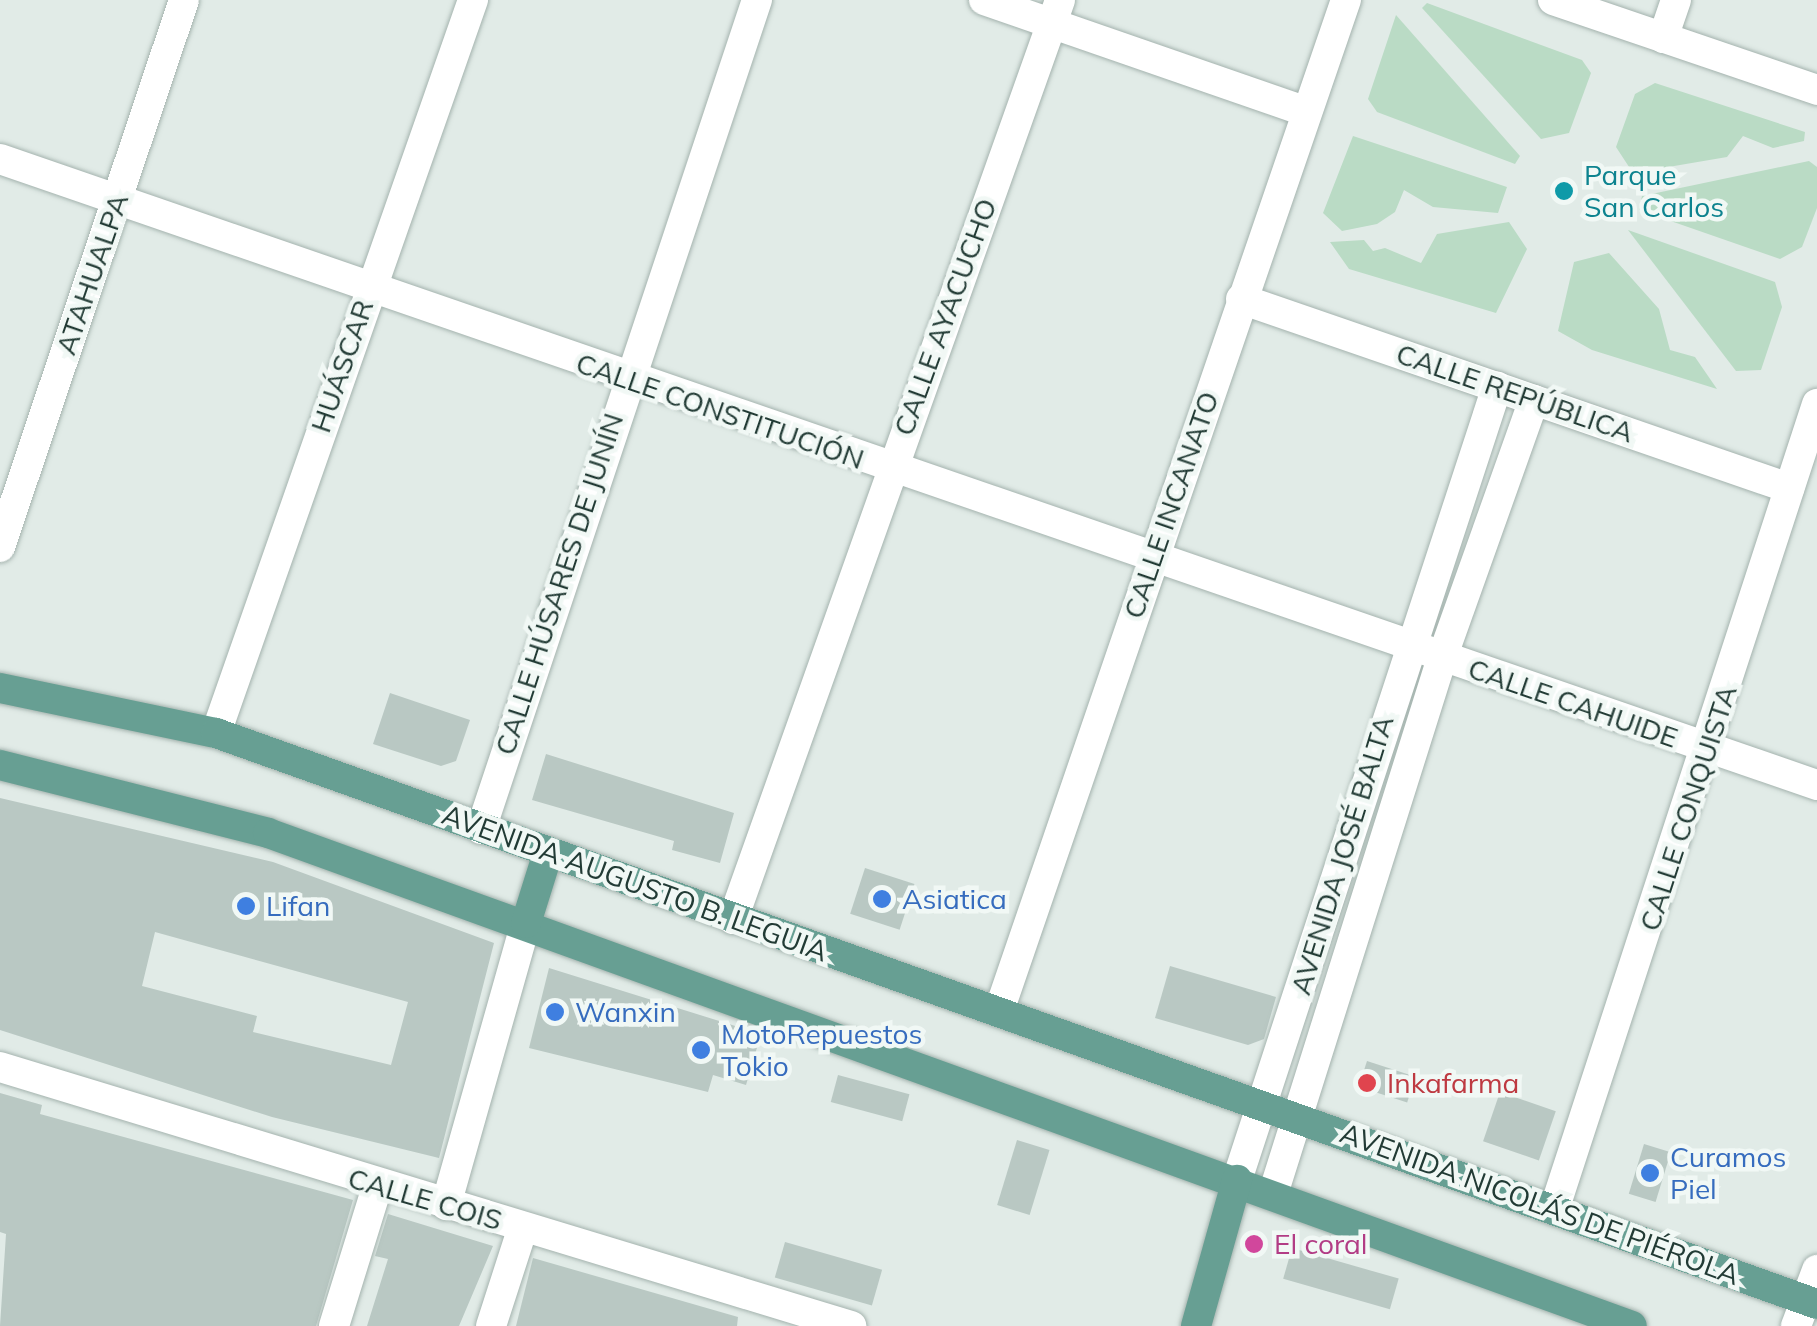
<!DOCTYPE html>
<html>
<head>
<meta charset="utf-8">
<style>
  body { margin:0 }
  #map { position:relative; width:1817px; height:1326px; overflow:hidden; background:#e1ebe7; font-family:Mulish,sans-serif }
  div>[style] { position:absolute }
  .green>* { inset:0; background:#badbc5 }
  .building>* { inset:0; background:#b9c8c3; transform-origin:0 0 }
  .roads { filter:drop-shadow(0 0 2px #a4b3ae) drop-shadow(0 0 2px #a4b3ae) }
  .minor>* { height:30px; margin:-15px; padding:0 15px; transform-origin:15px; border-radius:15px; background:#fff }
  .major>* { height:30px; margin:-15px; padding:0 15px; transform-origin:15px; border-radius:15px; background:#679f93 }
  .dots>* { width:28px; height:28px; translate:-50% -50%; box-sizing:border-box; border:5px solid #f1f8f5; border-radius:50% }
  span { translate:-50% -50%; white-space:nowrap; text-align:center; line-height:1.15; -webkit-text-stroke:9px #f1f8f5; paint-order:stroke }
  .culture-label { font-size:28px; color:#0d838f }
  .left { translate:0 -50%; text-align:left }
  .street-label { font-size:28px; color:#223b35 }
  .shop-label { font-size:28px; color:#366cbe }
  .health-label { font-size:28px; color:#be3a42 }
  .hotel-label { font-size:28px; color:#b23c85 }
</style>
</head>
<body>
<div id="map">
  <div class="green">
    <i style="clip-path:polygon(1427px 3px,1582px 60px,1591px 73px,1569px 133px,1541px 139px,1422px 8px)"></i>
    <i style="clip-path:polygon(1396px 15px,1520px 156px,1515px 164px,1377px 112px,1368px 99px)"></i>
    <i style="clip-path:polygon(1655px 83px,1805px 132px,1804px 141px,1773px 148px,1743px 136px,1727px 157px,1633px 173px,1616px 147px,1635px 94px)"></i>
    <i style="clip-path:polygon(1353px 136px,1507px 187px,1498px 213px,1433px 207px,1404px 190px,1395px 212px,1377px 224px,1342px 231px,1323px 213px)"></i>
    <i style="clip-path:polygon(1809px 161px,1817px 167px,1817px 208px,1802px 247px,1780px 259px,1639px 210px,1642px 196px)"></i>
    <i style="clip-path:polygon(1509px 222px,1527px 249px,1496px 313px,1349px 269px,1330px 242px,1364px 240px,1373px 251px,1385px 248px,1421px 263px,1437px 234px)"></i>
    <i style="clip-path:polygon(1628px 230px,1775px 282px,1782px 307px,1761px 370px,1736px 371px)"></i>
    <i style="clip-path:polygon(1609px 253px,1659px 309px,1670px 350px,1695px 357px,1717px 389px,1592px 350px,1558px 331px,1574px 262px)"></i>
  </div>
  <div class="building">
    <i style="clip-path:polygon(390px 693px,470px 720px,456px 761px,441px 766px,373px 744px)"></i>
    <i style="clip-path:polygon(546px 754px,734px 813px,720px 863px,672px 850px,674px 841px,532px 800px)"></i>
    <i style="clip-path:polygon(evenodd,0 798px,273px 862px,494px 943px,439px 1158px,272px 1117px,0 1030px,0 798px,155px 932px,408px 1002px,391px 1065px,253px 1032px,257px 1016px,142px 986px,155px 932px)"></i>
    <i style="left:865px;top:868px;width:52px;height:48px;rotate:18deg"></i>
    <i style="clip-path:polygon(1170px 966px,1276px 997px,1264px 1039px,1248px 1045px,1155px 1018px)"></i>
    <i style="clip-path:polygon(549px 968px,761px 1034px,746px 1085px,713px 1075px,708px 1092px,529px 1048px)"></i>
    <i style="left:1367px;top:1061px;width:51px;height:27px;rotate:18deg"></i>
    <i style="left:838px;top:1075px;width:74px;height:28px;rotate:15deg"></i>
    <i style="left:1500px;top:1092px;width:59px;height:52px;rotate:19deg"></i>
    <i style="clip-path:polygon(0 1093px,42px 1105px,40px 1114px,353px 1200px,316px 1326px,0 1326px,6px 1234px,0 1232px)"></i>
    <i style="left:1017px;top:1140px;width:34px;height:68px;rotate:17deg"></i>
    <i style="left:1644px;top:1144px;width:28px;height:52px;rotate:17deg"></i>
    <i style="clip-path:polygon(388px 1214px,493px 1246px,459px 1326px,367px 1326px,388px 1259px,375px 1256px)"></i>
    <i style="left:785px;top:1242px;width:101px;height:37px;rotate:16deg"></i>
    <i style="left:1292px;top:1248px;width:111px;height:32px;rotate:16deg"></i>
    <i style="clip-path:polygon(533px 1258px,738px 1317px,737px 1326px,516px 1326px)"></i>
  </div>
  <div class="roads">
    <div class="minor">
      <i style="left:984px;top:0;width:339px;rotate:19.1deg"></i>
      <i style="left:1553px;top:0;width:279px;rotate:18.8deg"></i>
      <i style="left:1663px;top:38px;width:40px;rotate:-71.1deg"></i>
      <i style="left:0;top:159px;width:1922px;rotate:19.01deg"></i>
      <i style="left:1241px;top:299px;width:580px;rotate:19.03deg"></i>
      <i style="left:0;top:547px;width:577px;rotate:-71.41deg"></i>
      <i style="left:216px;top:733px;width:777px;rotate:-70.68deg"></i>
      <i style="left:481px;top:829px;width:874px;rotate:-71.59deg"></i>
      <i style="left:733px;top:919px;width:975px;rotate:-70.41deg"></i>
      <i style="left:999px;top:1011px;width:1069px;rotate:-71.06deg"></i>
      <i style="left:0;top:1067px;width:890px;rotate:16.93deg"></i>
      <i style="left:1237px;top:1180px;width:835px;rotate:-71.85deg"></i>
      <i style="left:1273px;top:1194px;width:562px;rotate:-72.5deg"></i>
      <i style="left:1442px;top:658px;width:274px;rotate:-70.4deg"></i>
      <i style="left:446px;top:1205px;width:293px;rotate:-74.2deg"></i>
      <i style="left:1554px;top:1210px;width:848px;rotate:-71.93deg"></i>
      <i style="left:334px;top:1326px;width:145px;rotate:-72.8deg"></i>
      <i style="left:491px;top:1326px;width:104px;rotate:-72.1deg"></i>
      <i style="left:1796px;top:1326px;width:60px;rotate:-69.4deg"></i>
    </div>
    <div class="major">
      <i style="left:0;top:688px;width:221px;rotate:11.8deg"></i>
      <i style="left:216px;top:733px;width:1700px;rotate:19.63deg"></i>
      <i style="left:0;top:765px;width:276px;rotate:14.2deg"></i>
      <i style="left:268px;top:833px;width:1450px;rotate:19.87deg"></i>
      <i style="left:526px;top:923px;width:73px;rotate:-72.6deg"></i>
      <i style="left:1196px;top:1326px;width:152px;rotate:-74.3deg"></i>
    </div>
  </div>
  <div class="dots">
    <i style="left:1564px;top:191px;background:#0f9aa8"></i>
    <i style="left:882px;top:899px;background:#3f7fe0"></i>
    <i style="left:246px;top:906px;background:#3f7fe0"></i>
    <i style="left:555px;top:1012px;background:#3f7fe0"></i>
    <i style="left:701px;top:1050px;background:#3f7fe0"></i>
    <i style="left:1367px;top:1083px;background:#e0444e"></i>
    <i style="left:1650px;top:1173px;background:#3f7fe0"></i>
    <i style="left:1254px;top:1244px;background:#d1479c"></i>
  </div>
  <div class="culture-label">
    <span class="left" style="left:1584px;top:191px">Parque<br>San Carlos</span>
  </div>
  <div class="street-label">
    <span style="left:92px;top:274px;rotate:-71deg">ATAHUALPA</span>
    <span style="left:945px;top:317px;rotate:-70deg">CALLE AYACUCHO</span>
    <span style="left:342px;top:366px;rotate:-71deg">HUÁSCAR</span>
    <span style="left:1515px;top:393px;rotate:19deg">CALLE REPÚBLICA</span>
    <span style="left:720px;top:411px;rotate:19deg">CALLE CONSTITUCIÓN</span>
    <span style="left:1171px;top:505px;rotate:-71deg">CALLE INCANATO</span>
    <span style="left:559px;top:584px;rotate:-72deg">CALLE HÚSARES DE JUNÍN</span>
    <span style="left:1573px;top:703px;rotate:19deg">CALLE CAHUIDE</span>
    <span style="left:1688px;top:808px;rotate:-72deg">CALLE CONQUISTA</span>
    <span style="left:1342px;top:855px;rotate:-73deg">AVENIDA JOSÉ BALTA</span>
    <span style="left:635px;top:883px;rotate:20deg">AVENIDA AUGUSTO B. LEGUIA</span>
    <span style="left:425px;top:1199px;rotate:16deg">CALLE COIS</span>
    <span style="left:1540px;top:1204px;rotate:20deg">AVENIDA NICOLÁS DE PIÉROLA</span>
  </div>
  <div class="shop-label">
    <span class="left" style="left:902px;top:899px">Asiatica</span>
    <span class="left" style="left:266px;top:906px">Lifan</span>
    <span class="left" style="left:575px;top:1012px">Wanxin</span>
    <span class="left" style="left:721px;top:1050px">MotoRepuestos<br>Tokio</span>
    <span class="left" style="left:1670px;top:1173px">Curamos<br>Piel</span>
  </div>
  <div class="health-label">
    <span class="left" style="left:1387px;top:1083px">Inkafarma</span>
  </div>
  <div class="hotel-label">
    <span class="left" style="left:1274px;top:1244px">El coral</span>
  </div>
</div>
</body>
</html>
